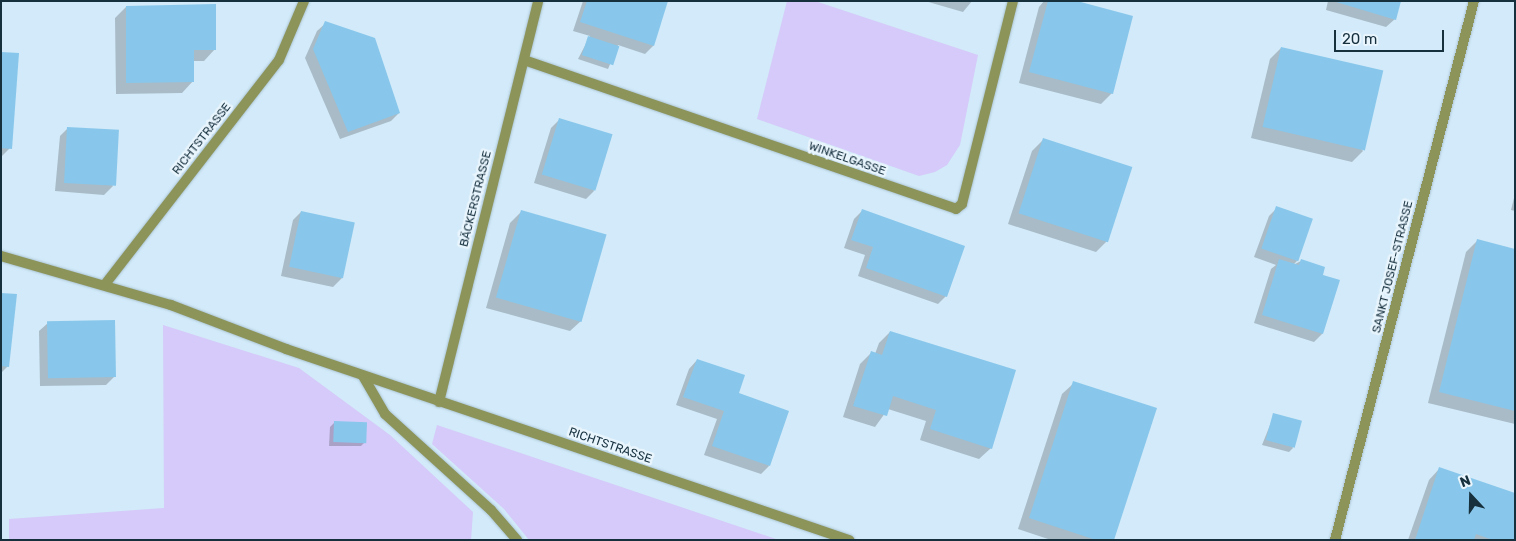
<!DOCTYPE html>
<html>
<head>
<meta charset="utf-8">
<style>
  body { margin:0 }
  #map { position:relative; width:1516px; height:541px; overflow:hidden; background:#d2eaf9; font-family:Rubik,sans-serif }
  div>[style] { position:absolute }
  .green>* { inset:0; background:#d5caf9 }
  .shadow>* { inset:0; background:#0003 }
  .building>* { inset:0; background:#88c7eb; transform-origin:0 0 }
  .roads { filter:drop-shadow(0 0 1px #acc5d4) drop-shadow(0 0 1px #acc5d4) }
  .service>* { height:10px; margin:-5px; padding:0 5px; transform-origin:5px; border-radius:5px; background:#8c945a }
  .minor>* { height:10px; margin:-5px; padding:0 5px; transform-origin:5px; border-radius:5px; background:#8c945a }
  span { translate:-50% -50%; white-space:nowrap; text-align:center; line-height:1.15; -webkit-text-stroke:5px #e9f5fd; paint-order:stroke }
  .street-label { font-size:12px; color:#16303e }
  .frame { position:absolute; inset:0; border:2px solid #16303e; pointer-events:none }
  .north { position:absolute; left:1446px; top:471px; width:50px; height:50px; -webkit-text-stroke:4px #e9f5fd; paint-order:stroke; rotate:339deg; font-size:14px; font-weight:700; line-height:20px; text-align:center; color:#16303e }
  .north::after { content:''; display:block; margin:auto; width:18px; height:22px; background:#16303e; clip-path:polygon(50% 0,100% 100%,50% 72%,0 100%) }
  .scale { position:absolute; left:1334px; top:30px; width:110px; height:22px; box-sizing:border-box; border:2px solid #16303e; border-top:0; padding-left:6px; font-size:15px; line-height:18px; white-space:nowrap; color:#16303e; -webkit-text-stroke:4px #e9f5fd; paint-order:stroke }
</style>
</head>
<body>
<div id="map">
  <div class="green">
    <i style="clip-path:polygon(787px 1px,815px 1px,978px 55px,960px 145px,947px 165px,935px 172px,919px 176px,757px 119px)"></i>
    <i style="clip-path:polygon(163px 325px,299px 368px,390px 435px,473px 512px,471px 540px,9px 540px,9px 519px,164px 508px)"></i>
    <i style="clip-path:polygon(437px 425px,779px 540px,529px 540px,504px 509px,432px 444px)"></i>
  </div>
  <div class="shadow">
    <i style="clip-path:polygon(583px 1px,667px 1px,653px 46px,645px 54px,618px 45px,608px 69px,578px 59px,590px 36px,573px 31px)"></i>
    <i style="clip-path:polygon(925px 1px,972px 1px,963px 12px)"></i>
    <i style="clip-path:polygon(1044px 1px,1072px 1px,1112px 93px,1101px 104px,1019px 83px,1039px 7px)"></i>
    <i style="clip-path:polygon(1328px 1px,1400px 1px,1395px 19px,1386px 27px,1326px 10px)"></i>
    <i style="clip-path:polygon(126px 7px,215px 49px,204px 61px,193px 61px,193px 81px,182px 93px,116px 94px,115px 18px)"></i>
    <i style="clip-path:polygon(326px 23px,399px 113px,391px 121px,340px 139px,305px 58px,317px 31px)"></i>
    <i style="clip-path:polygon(1281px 48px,1363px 151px,1352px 162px,1251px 138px,1270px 59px)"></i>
    <i style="clip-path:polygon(1px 53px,10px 148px,1px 157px)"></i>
    <i style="clip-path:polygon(560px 119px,594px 191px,586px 199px,534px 183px,551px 128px)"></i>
    <i style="clip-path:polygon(68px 128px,113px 186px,104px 195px,55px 191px,60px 136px)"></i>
    <i style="clip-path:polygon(1043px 140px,1107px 241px,1096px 252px,1008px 224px,1032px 151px)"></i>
    <i style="clip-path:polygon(1515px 194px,1515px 211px,1511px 210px)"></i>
    <i style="clip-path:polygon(1277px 208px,1297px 261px,1293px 265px,1301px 261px,1321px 275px,1339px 281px,1322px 334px,1314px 342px,1254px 323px,1271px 269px,1276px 265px,1254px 257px,1269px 216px)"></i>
    <i style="clip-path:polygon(862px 211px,946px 296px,938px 304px,858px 276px,865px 255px,844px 248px,854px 219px)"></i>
    <i style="clip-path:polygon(301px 212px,342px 278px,333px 287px,281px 276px,293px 220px)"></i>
    <i style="clip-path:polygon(521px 212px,582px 320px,570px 331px,486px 308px,510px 223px)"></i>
    <i style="clip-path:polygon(1477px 241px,1515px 250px,1515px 424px,1428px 403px,1466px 252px)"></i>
    <i style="clip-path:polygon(1px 294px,8px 366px,1px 373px)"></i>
    <i style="clip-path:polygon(48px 323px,115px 376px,106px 385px,40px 386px,39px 331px)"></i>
    <i style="clip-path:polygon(890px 332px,991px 448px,979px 459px,920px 440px,926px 421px,888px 409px,875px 427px,843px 417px,860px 364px,871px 353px,875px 354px,879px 343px)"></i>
    <i style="clip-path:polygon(697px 360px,737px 394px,769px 466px,761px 474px,704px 455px,717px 419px,676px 405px,689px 369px)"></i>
    <i style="clip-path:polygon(1074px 383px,1113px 540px,1051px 540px,1018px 529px,1062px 394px)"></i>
    <i style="clip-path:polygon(1274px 415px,1293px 448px,1289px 452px,1262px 445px)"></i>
    <i style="clip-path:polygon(334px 423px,365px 442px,361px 446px,329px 446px,330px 427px)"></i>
    <i style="clip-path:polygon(1440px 468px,1515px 540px,1408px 540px,1429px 480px)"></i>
  </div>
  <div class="building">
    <i style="clip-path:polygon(587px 1px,668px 1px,654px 46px,580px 22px)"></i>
    <i style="clip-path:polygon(1048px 1px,1077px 1px,1133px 16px,1113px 94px,1029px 72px)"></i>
    <i style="clip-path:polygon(1333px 1px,1401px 1px,1396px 20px)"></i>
    <i style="clip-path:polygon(216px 4px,216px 50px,194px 50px,194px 82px,126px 83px,126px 6px)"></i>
    <i style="clip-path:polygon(325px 21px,375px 38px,400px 113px,348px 132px,313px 49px)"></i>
    <i style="left:588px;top:36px;width:33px;height:20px;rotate:18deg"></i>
    <i style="left:1281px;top:47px;width:105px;height:82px;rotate:13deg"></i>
    <i style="clip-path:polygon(1px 52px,19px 53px,12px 149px,1px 148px)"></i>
    <i style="left:559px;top:118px;width:56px;height:59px;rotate:17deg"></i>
    <i style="left:67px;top:127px;width:52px;height:56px;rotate:3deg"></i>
    <i style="left:1043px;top:138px;width:94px;height:79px;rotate:18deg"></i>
    <i style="left:1276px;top:206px;width:39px;height:45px;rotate:19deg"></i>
    <i style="clip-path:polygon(862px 209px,965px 246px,947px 297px,866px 268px,873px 247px,851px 240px)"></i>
    <i style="left:521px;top:210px;width:89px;height:91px;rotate:16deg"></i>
    <i style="left:301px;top:211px;width:55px;height:57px;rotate:12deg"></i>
    <i style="clip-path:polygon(1477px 239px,1515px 249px,1515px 411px,1439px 392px)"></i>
    <i style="clip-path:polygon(1279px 259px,1299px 265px,1301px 259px,1325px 267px,1323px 275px,1340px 280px,1323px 334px,1262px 315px)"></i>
    <i style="clip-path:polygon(1px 293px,17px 294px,9px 367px,1px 366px)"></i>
    <i style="left:115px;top:320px;width:57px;height:68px;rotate:89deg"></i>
    <i style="clip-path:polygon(890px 331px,1016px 370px,992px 449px,930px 429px,936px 410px,893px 396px,887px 416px,853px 406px,871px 351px,882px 355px)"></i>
    <i style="clip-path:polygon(697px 359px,745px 375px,739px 393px,789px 411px,770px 466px,712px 446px,724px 411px,683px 397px)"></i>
    <i style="clip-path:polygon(1073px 381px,1157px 408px,1114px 540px,1096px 540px,1029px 518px)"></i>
    <i style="left:1273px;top:413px;width:30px;height:28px;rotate:15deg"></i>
    <i style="left:334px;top:421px;width:33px;height:21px;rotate:2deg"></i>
    <i style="clip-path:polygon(1439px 467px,1515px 493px,1515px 540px,1493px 540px,1476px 534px,1474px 540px,1415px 540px)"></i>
  </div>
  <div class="roads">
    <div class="service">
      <i style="left:106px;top:283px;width:282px;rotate:-52.2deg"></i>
      <i style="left:279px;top:60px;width:64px;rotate:-67deg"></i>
    </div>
    <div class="minor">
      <i style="left:524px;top:60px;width:457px;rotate:19deg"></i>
      <i style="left:956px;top:209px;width:8px;rotate:-40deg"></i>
      <i style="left:962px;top:204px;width:209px;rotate:-75.9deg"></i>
      <i style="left:1px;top:256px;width:177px;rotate:16.1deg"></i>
      <i style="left:171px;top:305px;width:123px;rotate:20.9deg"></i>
      <i style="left:286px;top:349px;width:595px;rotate:18.74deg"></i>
      <i style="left:363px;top:376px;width:44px;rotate:59.9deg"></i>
      <i style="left:385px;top:414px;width:143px;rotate:42.2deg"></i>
      <i style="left:491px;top:510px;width:40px;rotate:49deg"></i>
      <i style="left:439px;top:402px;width:413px;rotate:-76.1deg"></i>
      <i style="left:1335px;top:540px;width:557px;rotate:-75.54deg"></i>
    </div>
  </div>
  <div class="street-label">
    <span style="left:202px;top:139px;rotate:-52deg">RICHTSTRASSE</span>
    <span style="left:847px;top:159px;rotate:19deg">WINKELGASSE</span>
    <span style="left:476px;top:199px;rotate:-76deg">BÄCKERSTRASSE</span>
    <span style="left:1393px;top:267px;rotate:-76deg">SANKT JOSEF-STRASSE</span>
    <span style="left:610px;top:446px;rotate:19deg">RICHTSTRASSE</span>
  </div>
  <div class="frame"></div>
  <div class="north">N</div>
  <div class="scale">20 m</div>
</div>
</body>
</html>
